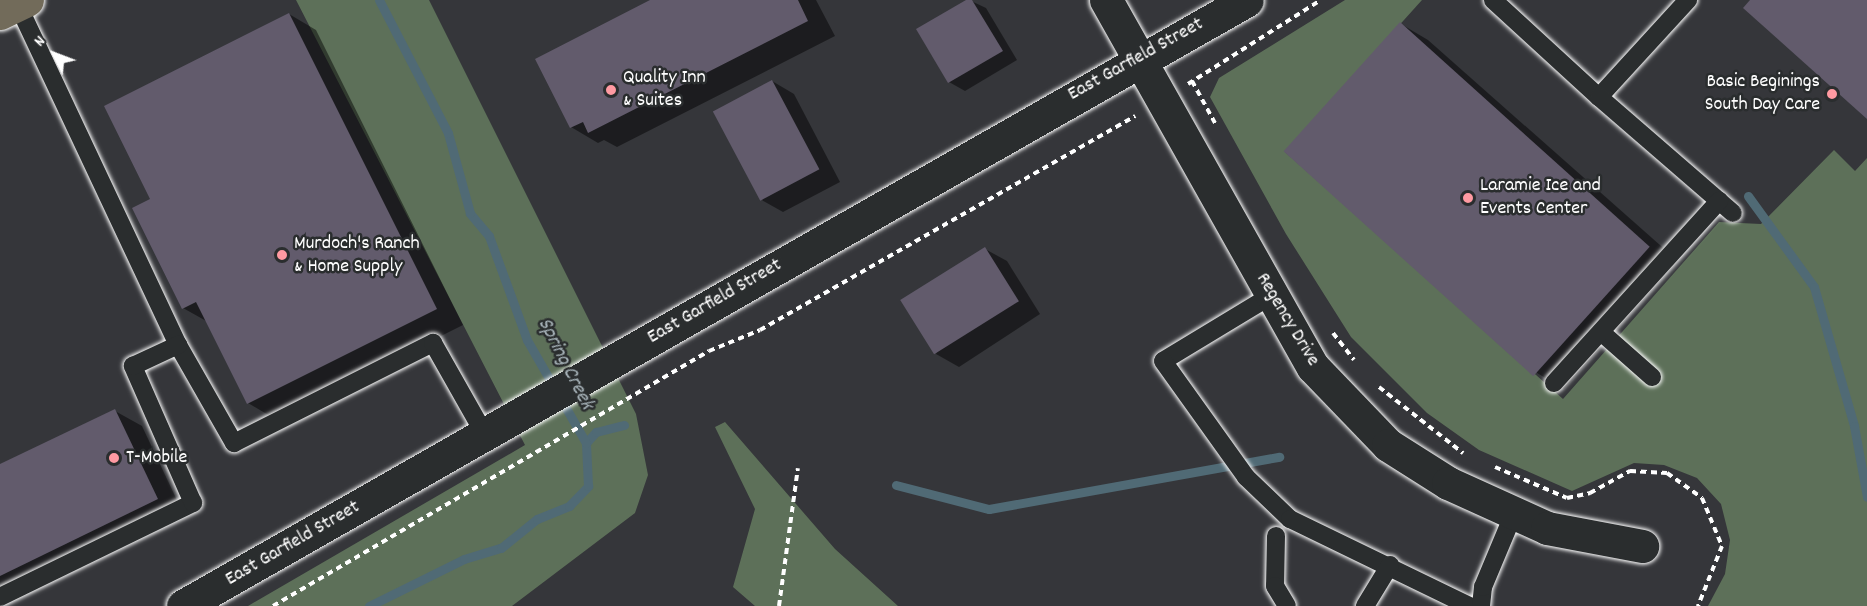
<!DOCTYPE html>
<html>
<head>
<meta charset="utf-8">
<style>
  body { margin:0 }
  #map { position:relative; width:1867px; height:606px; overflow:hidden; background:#35363a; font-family:Dekko,sans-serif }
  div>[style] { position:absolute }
  .green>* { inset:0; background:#5d7059 }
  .shadow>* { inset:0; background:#0007 }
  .stream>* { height:9px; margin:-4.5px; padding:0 4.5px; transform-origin:4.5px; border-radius:4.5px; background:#506a75 }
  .building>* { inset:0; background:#625b6c; transform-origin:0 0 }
  .path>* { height:4px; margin-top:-2px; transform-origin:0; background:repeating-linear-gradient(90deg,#fff 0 6px,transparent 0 10.5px) }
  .roads { filter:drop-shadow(0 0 2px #fff) drop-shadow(0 0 2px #fff) }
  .lane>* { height:18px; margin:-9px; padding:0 9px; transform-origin:9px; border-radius:9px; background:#2a2d2e }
  .street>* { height:33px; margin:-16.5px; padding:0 16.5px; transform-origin:16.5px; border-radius:16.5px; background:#2a2d2e }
  .secondary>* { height:33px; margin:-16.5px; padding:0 16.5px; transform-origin:16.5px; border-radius:16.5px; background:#2a2d2e }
  .primary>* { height:33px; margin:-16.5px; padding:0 16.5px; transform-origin:16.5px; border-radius:16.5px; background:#726b5a }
  .dots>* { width:16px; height:16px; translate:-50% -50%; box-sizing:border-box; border:3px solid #2a2d2e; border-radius:50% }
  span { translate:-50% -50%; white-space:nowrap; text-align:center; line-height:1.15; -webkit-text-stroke:5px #2a2d2e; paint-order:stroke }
  .street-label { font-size:20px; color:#fff }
  .poi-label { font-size:20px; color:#fff }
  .left { translate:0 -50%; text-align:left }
  .right { translate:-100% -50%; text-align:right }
  .water-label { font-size:21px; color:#a8b4ba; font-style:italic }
  .north { position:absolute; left:24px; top:24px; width:60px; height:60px; -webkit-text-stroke:4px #2a2d2e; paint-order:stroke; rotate:312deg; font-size:16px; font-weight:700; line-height:24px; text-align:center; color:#fff }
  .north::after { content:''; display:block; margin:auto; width:21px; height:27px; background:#fff; clip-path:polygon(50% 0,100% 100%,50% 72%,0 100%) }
</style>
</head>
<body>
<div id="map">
  <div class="green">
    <i style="clip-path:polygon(296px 0,429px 0,636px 414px,648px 475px,635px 513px,512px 606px,248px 606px,525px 445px)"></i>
    <i style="clip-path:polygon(1345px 0,1422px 0,1285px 152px,1563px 399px,1719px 222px,1761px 224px,1834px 150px,1855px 171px,1867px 158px,1867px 606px,1708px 606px,1725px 574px,1730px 540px,1721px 504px,1697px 478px,1664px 465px,1634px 463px,1572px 491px,1479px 450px,1427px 413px,1351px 337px,1286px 234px,1210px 97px,1219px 78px)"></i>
    <i style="clip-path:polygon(725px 422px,835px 549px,898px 606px,755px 606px,733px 587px,755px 509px,715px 427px)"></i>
  </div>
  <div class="shadow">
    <i style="clip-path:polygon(654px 0,816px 0,835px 36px,617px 147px,604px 140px,598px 143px,571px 127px)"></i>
    <i style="clip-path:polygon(969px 0,986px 8px,1017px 60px,965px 91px,949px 82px)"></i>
    <i style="clip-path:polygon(289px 14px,316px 30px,463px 325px,275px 419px,248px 403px,208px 322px,183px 308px,152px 200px)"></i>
    <i style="clip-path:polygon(1401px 24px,1428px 40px,1678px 261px,1564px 389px,1537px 373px)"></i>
    <i style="clip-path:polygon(772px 81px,794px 94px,840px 182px,783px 212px,760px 199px,715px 112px)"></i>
    <i style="clip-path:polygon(985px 249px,1007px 261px,1040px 314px,959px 367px,936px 354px)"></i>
    <i style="clip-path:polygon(115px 411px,142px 426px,184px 515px,0 604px,0 466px)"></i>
  </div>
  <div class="stream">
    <i style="left:1748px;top:196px;width:112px;rotate:54deg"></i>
    <i style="left:1814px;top:287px;width:145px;rotate:73.9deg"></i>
    <i style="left:1854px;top:426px;width:72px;rotate:79.6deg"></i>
    <i style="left:586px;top:443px;width:15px;rotate:-48deg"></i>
    <i style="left:596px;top:432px;width:29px;rotate:-14deg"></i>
    <i style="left:896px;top:485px;width:96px;rotate:14.5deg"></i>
    <i style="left:989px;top:509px;width:295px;rotate:-10.2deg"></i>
    <i style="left:369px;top:606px;width:106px;rotate:-26.3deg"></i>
    <i style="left:464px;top:559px;width:39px;rotate:-17deg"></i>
    <i style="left:501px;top:548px;width:46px;rotate:-38.9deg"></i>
    <i style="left:537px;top:519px;width:35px;rotate:-22deg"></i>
    <i style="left:569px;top:506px;width:28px;rotate:-46deg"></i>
    <i style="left:588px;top:486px;width:43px;rotate:-92.7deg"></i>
    <i style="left:586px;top:443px;width:119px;rotate:-119.8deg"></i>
    <i style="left:527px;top:340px;width:111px;rotate:-110.1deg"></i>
    <i style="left:489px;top:236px;width:30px;rotate:-130deg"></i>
    <i style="left:470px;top:213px;width:83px;rotate:-105.4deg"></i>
    <i style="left:448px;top:133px;width:150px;rotate:-117.4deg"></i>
  </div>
  <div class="building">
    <i style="clip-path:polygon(650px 0,798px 0,808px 21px,588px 133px,583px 122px,570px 128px,535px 59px)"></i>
    <i style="clip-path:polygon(966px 0,972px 0,1003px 51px,948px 83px,916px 29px)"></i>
    <i style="clip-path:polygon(1750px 0,1867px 0,1867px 119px,1743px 8px)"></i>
    <i style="clip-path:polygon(289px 13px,437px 309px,247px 404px,196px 302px,182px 309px,132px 208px,150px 199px,104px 106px)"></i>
    <i style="left:1400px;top:22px;width:336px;height:174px;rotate:42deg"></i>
    <i style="left:772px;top:80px;width:101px;height:67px;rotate:62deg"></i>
    <i style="left:985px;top:247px;width:64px;height:100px;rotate:58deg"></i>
    <i style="clip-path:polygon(115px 409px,158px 499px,0 576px,0 464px)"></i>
  </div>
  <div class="path">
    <i style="left:1192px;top:81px;width:48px;rotate:61.3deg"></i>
    <i style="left:1188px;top:84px;width:157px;rotate:-32.3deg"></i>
    <i style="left:1333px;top:333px;width:34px;rotate:52deg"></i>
    <i style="left:1379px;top:387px;width:107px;rotate:38.2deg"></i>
    <i style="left:1495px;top:467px;width:78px;rotate:23.3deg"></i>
    <i style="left:1567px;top:498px;width:24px;rotate:-12deg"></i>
    <i style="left:1590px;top:493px;width:46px;rotate:-28.8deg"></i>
    <i style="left:1630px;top:471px;width:37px;rotate:3deg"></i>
    <i style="left:1667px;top:473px;width:43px;rotate:35.5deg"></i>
    <i style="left:1702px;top:498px;width:52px;rotate:67.4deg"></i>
    <i style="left:1722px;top:546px;width:65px;rotate:111.8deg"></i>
    <i style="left:273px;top:606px;width:505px;rotate:-30.32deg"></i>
    <i style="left:709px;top:351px;width:55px;rotate:-22.4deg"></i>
    <i style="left:760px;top:330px;width:432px;rotate:-29.7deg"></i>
    <i style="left:779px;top:606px;width:139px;rotate:-82.2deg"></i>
  </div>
  <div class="roads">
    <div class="lane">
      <i style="left:1493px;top:0;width:144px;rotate:42.5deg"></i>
      <i style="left:1599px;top:97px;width:132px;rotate:-47.5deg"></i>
      <i style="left:18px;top:5px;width:376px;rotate:64.8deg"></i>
      <i style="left:178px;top:345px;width:113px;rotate:60.3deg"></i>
      <i style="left:234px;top:443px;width:223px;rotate:-26.7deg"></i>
      <i style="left:433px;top:343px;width:106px;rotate:60.5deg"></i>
      <i style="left:1599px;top:97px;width:177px;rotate:40.9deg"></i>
      <i style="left:1272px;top:295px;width:127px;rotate:148.8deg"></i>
      <i style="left:1163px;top:361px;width:143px;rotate:54.4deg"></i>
      <i style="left:1246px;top:477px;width:61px;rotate:43.7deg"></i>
      <i style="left:1290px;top:519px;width:199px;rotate:25.9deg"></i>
      <i style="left:1601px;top:332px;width:68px;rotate:41.4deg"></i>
      <i style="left:1554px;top:383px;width:246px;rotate:-47.8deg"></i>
      <i style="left:1276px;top:536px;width:50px;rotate:91.1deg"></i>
      <i style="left:1275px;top:586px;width:23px;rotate:59deg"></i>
      <i style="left:0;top:597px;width:215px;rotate:-26deg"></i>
      <i style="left:193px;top:503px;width:150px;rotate:-113.7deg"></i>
      <i style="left:133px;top:366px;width:50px;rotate:-25deg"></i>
      <i style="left:1365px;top:606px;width:48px;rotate:-58.6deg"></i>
      <i style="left:1481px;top:606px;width:19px;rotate:-84deg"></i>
      <i style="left:1483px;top:587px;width:80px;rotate:-67.3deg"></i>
    </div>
    <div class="street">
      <i style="left:1106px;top:0;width:421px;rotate:60.6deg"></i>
      <i style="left:1313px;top:367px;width:108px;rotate:46.1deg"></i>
      <i style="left:1388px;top:445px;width:71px;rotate:32.3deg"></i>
      <i style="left:1448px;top:483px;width:109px;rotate:24.4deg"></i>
      <i style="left:1547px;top:528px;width:97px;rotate:10.7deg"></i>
    </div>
    <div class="secondary">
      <i style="left:183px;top:606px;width:1224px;rotate:-29.66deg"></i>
    </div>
    <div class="primary">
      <i style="left:0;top:13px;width:30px;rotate:-26deg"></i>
    </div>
  </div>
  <div class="dots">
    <i style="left:611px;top:90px;background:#ff9aa2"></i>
    <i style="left:1832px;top:94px;background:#ff9aa2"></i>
    <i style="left:1468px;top:198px;background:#ff9aa2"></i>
    <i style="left:282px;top:255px;background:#ff9aa2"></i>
    <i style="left:114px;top:458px;background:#ff9aa2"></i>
  </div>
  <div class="street-label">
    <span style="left:1136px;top:60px;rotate:-29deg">East Garfield Street</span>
    <span style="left:715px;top:302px;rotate:-30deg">East Garfield Street</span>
    <span style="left:1287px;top:320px;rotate:59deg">Regency Drive</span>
    <span style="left:293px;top:544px;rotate:-30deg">East Garfield Street</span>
  </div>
  <div class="poi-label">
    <span class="left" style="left:623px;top:90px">Quality Inn<br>&amp; Suites</span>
    <span class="right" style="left:1820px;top:94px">Basic Beginings<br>South Day Care</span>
    <span class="left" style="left:1480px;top:198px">Laramie Ice and<br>Events Center</span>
    <span class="left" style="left:294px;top:256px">Murdoch's Ranch<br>&amp; Home Supply</span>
    <span class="left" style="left:126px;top:458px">T-Mobile</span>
  </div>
  <div class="water-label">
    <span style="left:565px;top:364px;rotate:63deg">Spring Creek</span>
  </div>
  <div class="north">N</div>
</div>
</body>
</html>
